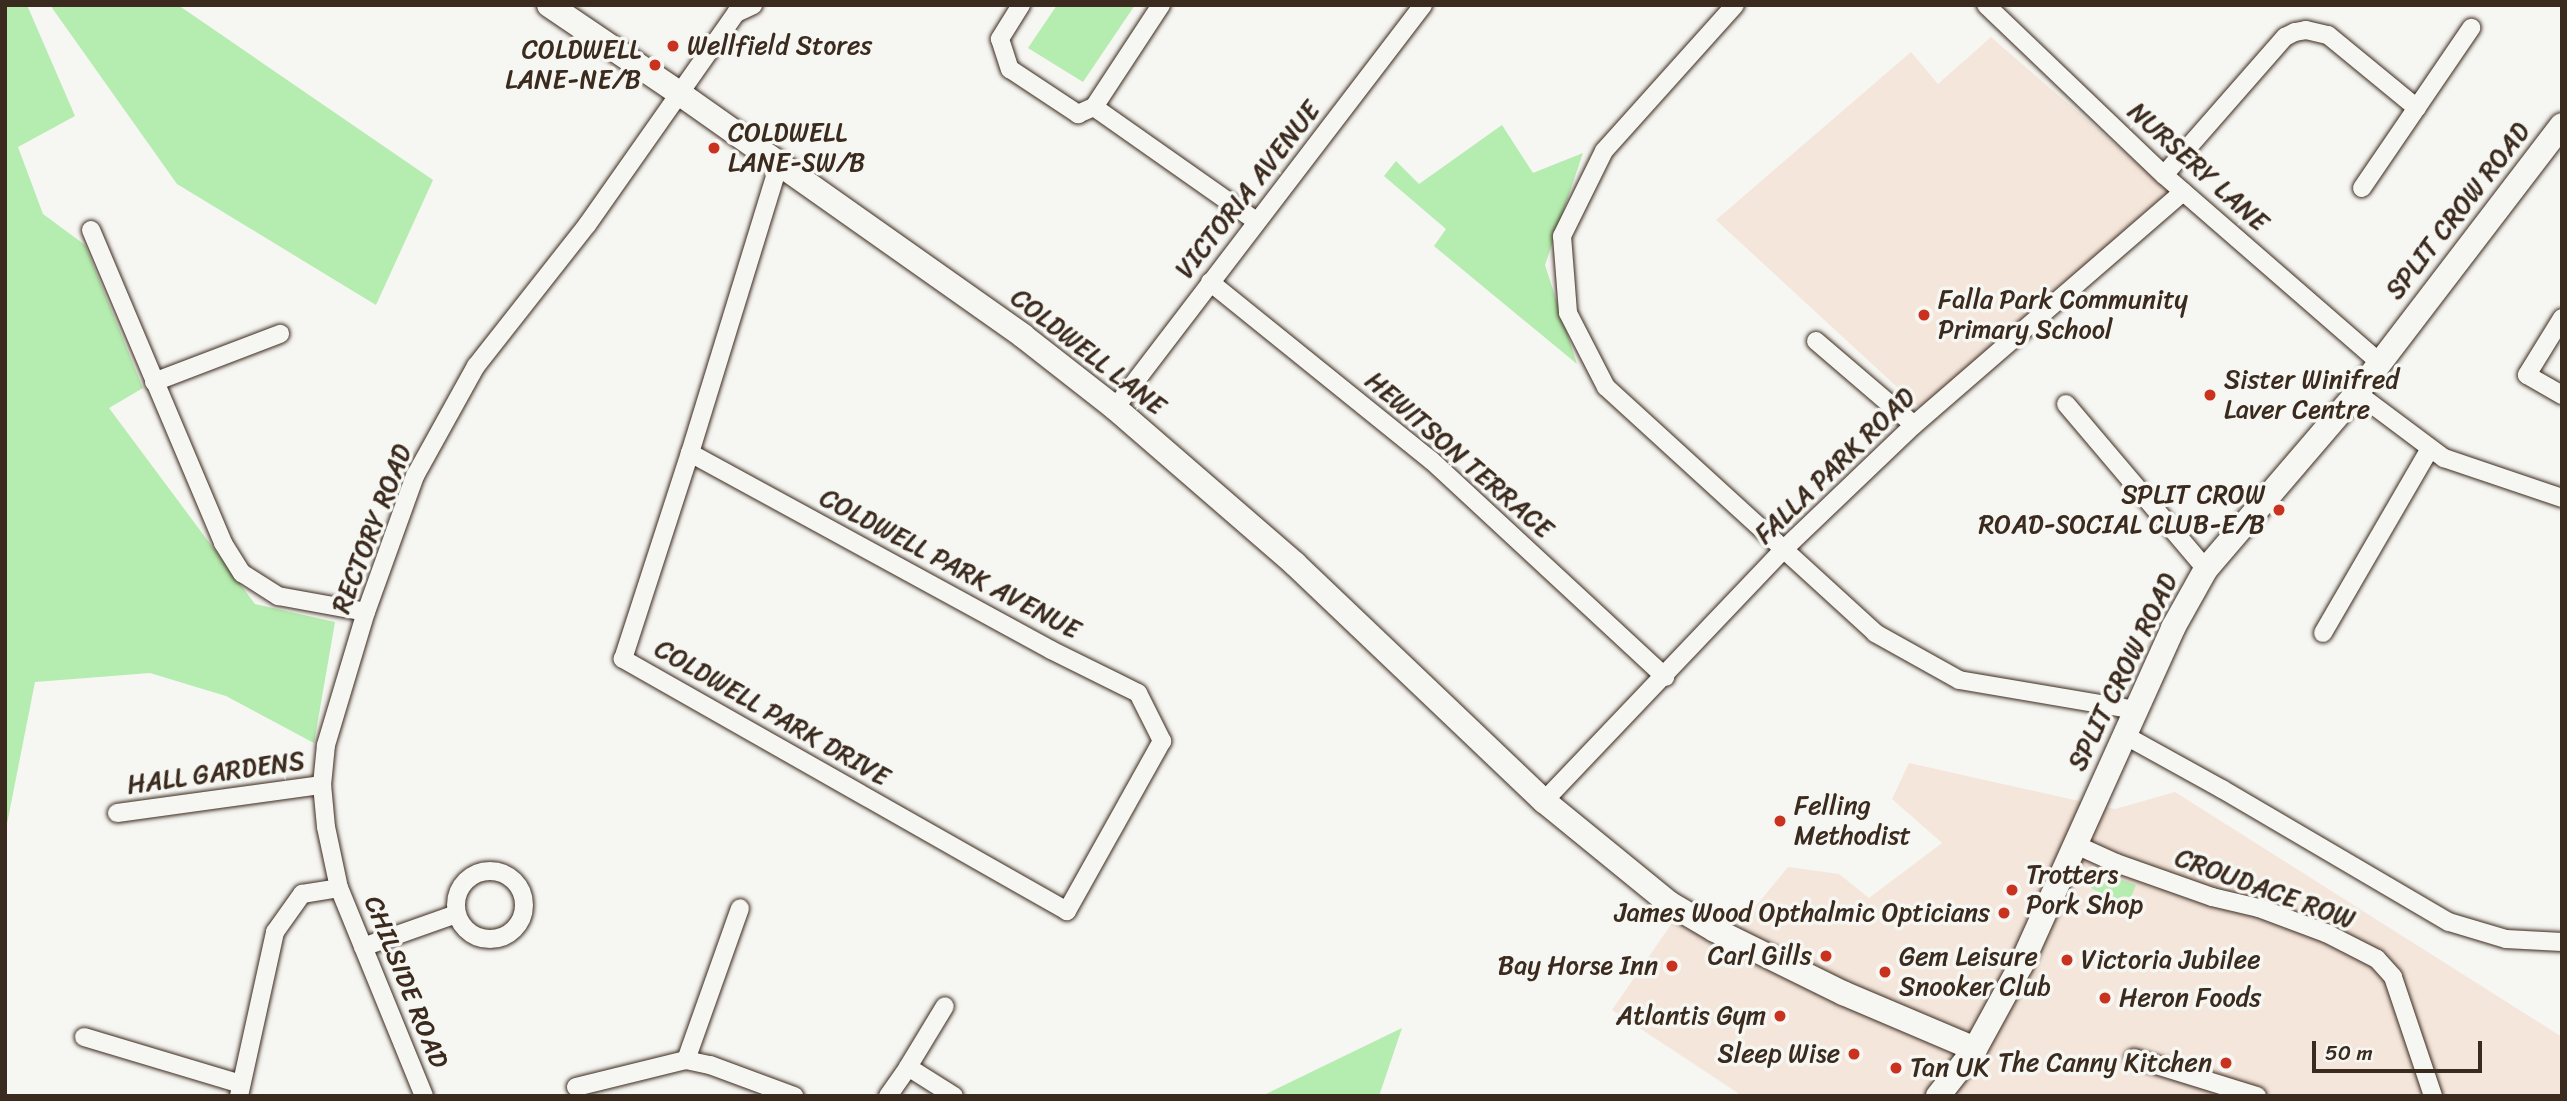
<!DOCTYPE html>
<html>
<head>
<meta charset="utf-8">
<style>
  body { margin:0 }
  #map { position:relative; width:2567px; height:1101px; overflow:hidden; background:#f6f6f2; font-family:Sriracha,sans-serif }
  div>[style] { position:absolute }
  .built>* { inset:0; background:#f5e6db }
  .green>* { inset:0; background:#b5ecaf }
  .roads { filter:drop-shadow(0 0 2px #3b2a1e) drop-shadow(0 0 2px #3b2a1e) }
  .street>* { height:18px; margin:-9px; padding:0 9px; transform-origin:9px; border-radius:9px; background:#f6f6f2 }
  .street>.ring { margin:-9px; padding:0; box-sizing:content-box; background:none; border:18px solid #f6f6f2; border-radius:50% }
  .secondary>* { height:24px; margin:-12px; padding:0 12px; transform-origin:12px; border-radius:12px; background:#f6f6f2 }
  .dots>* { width:19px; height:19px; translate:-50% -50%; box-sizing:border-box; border:4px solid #f6f6f2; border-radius:50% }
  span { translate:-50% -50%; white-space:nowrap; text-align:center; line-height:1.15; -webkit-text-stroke:7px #f6f6f2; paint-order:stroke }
  .poi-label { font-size:26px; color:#3b2a1e }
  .left { translate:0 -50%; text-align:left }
  .right { translate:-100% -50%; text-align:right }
  .street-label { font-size:26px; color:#3b2a1e }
  .frame { position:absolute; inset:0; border:7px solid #3b2a1e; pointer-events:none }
  .scale { position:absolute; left:2312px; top:1041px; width:170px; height:32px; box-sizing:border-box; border:4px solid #3b2a1e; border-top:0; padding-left:9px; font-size:21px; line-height:24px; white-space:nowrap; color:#3b2a1e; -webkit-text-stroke:5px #f6f6f2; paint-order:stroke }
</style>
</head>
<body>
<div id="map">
  <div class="built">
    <i style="clip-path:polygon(1991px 37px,2169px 191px,1922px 410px,1716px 220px,1911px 52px,1938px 84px)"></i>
    <i style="clip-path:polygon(1909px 763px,2115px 809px,2175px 792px,2562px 1037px,2562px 1096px,1736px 1096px,1738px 1093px,1612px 1010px,1672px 923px,1742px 923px,1788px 867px,1839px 874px,1869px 898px,1942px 843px,1892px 799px)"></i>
  </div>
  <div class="green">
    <i style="clip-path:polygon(5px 5px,27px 5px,75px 116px,18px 147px,43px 214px,85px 245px,143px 388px,109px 408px,255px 604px,335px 622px,314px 743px,226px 696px,150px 673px,35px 682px,5px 834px)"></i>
    <i style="clip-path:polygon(50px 5px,178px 5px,433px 180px,376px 305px,177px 184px)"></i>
    <i style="clip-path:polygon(1057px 5px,1135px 5px,1083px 82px,1028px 48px)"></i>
    <i style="clip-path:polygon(1502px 125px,1533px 173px,1583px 153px,1545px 265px,1577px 364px,1434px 246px,1446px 229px,1384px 176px,1396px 161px,1419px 184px)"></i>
    <i style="clip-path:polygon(2094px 874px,2108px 875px,2136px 885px,2126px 909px,2086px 885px,2086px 877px)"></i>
    <i style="clip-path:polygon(1402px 1028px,1379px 1096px,1262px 1096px)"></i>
  </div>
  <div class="roads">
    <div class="street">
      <i style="left:1021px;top:5px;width:40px;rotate:122deg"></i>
      <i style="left:1000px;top:39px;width:32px;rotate:72deg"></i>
      <i style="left:1010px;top:69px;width:82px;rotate:33.5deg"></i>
      <i style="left:1078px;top:114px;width:17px;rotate:-24deg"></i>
      <i style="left:1094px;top:107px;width:122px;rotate:-56.7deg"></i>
      <i style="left:1735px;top:5px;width:196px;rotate:131.9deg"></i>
      <i style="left:1604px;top:151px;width:95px;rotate:116.3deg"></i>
      <i style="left:1562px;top:236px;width:77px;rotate:85.5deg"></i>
      <i style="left:1568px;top:313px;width:83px;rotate:62.8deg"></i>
      <i style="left:1606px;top:387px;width:365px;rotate:42.4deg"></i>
      <i style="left:1875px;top:633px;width:96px;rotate:29.2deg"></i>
      <i style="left:1959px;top:680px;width:180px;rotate:9.6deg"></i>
      <i style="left:1986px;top:5px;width:246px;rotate:43.7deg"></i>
      <i style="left:2164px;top:175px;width:285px;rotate:41deg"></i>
      <i style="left:1094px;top:107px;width:198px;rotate:35.1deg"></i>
      <i style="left:2164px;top:175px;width:184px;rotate:-48.8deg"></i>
      <i style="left:2285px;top:37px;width:11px;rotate:-27deg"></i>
      <i style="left:2295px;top:32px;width:11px;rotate:-10deg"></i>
      <i style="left:2306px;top:30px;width:23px;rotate:13deg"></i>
      <i style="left:2328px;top:35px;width:115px;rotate:39.4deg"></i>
      <i style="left:2362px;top:188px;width:194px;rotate:-55.7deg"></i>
      <i style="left:91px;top:230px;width:340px;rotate:67.1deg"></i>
      <i style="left:223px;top:543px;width:36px;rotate:58deg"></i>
      <i style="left:242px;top:573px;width:43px;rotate:32.6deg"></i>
      <i style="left:278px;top:596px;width:89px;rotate:10.3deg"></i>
      <i style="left:1210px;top:282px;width:285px;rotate:38.9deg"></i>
      <i style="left:1432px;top:461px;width:318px;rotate:42.8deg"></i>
      <i style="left:2562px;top:318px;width:67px;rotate:121.6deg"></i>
      <i style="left:2527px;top:375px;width:40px;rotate:29.7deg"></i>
      <i style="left:1816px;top:341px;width:129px;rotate:40.6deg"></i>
      <i style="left:154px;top:382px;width:135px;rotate:-20.9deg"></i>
      <i style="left:2357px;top:393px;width:109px;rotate:36.8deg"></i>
      <i style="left:2444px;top:458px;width:125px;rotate:18.7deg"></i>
      <i style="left:2066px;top:404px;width:216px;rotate:49.7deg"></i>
      <i style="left:1115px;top:408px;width:507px;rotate:-52.61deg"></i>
      <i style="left:690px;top:453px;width:411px;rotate:28.6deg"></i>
      <i style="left:1051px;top:650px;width:97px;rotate:26.3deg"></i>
      <i style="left:1138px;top:693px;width:54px;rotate:63.4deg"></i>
      <i style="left:1162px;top:741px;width:195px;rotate:119.2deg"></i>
      <i style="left:1067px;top:911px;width:511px;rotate:-150.42deg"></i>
      <i style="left:623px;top:659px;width:217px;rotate:-72deg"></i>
      <i style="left:690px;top:453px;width:302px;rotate:-72.9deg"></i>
      <i style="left:2323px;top:633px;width:211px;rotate:-59.9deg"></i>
      <i style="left:2126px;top:736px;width:110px;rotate:28.9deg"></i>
      <i style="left:2222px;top:789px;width:263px;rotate:30.4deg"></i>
      <i style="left:2449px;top:922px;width:59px;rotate:16.6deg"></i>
      <i style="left:2506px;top:939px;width:56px;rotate:3.1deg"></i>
      <i style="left:1544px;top:801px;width:345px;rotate:-46.4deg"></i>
      <i style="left:1782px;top:551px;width:182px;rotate:-43.7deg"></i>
      <i style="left:1914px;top:425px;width:356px;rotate:-40.9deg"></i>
      <i style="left:117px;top:813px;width:207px;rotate:-7.8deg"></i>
      <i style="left:2074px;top:844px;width:46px;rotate:24.3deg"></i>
      <i style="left:2116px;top:863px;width:102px;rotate:19.5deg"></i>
      <i style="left:2212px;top:897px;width:48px;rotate:13.2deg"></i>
      <i style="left:2259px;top:908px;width:72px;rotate:20.5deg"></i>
      <i style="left:2326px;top:933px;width:57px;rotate:27deg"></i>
      <i style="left:2377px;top:959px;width:24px;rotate:48deg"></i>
      <i style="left:2393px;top:977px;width:126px;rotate:71.4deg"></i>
      <i class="ring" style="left:456px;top:871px;width:50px;height:50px"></i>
      <i style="left:363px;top:947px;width:99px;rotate:-19.5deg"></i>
      <i style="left:84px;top:1037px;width:164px;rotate:16.7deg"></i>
      <i style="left:2134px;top:1058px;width:129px;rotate:17.2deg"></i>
      <i style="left:686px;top:1060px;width:161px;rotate:-70.4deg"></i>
      <i style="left:908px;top:1067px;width:71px;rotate:-58.8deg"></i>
      <i style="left:576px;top:1087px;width:113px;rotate:-13.8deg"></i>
      <i style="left:686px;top:1060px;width:25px;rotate:12deg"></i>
      <i style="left:710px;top:1065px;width:90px;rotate:20.3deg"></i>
      <i style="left:239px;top:1096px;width:168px;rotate:-77.6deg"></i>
      <i style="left:275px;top:932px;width:47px;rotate:-54.6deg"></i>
      <i style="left:302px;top:894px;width:37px;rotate:-9deg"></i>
      <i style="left:424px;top:1096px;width:225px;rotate:-112.2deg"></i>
      <i style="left:339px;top:888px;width:62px;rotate:-102deg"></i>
      <i style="left:326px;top:827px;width:42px;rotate:-95.4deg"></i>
      <i style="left:322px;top:785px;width:40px;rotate:-84.3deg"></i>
      <i style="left:326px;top:745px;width:139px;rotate:-73.3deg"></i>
      <i style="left:366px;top:612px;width:145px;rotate:-70.2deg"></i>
      <i style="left:415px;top:476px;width:126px;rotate:-61deg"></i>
      <i style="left:476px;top:366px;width:179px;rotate:-51.8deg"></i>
      <i style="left:587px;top:225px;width:259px;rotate:-54.9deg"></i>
      <i style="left:736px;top:13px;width:19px;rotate:-25deg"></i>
      <i style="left:888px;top:1096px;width:35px;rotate:-55deg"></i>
      <i style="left:908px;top:1067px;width:54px;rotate:32.2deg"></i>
    </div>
    <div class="secondary">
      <i style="left:549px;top:5px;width:157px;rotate:34.1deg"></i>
      <i style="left:679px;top:93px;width:421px;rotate:35.2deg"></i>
      <i style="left:1023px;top:336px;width:117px;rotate:38deg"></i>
      <i style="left:1115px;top:408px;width:238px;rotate:40.9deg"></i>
      <i style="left:1295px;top:564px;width:344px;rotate:43.6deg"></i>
      <i style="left:1544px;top:801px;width:161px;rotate:39.2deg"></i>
      <i style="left:1669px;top:903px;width:53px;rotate:30.4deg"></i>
      <i style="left:1715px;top:930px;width:143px;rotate:26.2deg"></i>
      <i style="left:1843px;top:993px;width:143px;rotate:23deg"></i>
      <i style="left:1938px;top:1096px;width:60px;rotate:-51.8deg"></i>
      <i style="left:1975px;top:1049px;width:96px;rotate:-61.3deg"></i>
      <i style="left:2021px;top:965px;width:370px;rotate:-65.7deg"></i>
      <i style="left:2173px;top:628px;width:68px;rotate:-60.8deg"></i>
      <i style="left:2206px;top:569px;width:232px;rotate:-49.4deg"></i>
      <i style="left:2357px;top:393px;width:337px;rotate:-52.6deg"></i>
    </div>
  </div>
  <div class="dots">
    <i style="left:673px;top:46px;background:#c8321e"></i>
    <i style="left:655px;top:65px;background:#c8321e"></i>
    <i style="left:714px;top:148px;background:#c8321e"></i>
    <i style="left:1924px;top:315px;background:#c8321e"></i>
    <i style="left:2210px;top:395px;background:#c8321e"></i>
    <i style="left:2279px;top:510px;background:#c8321e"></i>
    <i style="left:1780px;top:821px;background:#c8321e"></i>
    <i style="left:2012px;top:890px;background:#c8321e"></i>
    <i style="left:2004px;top:913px;background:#c8321e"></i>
    <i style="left:1826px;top:956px;background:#c8321e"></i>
    <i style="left:2067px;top:960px;background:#c8321e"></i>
    <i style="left:1672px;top:966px;background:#c8321e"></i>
    <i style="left:1885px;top:972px;background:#c8321e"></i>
    <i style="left:2105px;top:998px;background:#c8321e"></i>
    <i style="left:1780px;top:1016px;background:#c8321e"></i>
    <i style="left:1854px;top:1054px;background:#c8321e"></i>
    <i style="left:2226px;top:1063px;background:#c8321e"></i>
    <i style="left:1896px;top:1068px;background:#c8321e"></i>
  </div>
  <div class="poi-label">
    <span class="left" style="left:687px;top:46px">Wellfield Stores</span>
    <span class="right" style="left:641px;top:65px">COLDWELL<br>LANE-NE/B</span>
    <span class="left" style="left:728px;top:148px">COLDWELL<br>LANE-SW/B</span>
    <span class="left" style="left:1938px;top:315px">Falla Park Community<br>Primary School</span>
    <span class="left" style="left:2224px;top:395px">Sister Winifred<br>Laver Centre</span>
    <span class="right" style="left:2265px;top:510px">SPLIT CROW<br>ROAD-SOCIAL CLUB-E/B</span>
    <span class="left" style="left:1794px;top:821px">Felling<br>Methodist</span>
    <span class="left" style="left:2026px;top:890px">Trotters<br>Pork Shop</span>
    <span class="right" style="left:1990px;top:913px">James Wood Opthalmic Opticians</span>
    <span class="right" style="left:1812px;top:956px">Carl Gills</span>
    <span class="left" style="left:1899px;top:972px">Gem Leisure<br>Snooker Club</span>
    <span class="left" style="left:2081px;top:960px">Victoria Jubilee</span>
    <span class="right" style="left:1658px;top:966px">Bay Horse Inn</span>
    <span class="left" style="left:2119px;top:998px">Heron Foods</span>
    <span class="right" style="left:1766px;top:1016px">Atlantis Gym</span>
    <span class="right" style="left:1840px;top:1054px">Sleep Wise</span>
    <span class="right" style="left:2212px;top:1063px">The Canny Kitchen</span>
    <span class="left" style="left:1910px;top:1068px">Tan UK</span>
  </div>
  <div class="street-label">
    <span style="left:2198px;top:167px;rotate:42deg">NURSERY LANE</span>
    <span style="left:1248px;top:190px;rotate:-52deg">VICTORIA AVENUE</span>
    <span style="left:2458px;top:211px;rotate:-52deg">SPLIT CROW ROAD</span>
    <span style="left:1088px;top:352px;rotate:38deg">COLDWELL LANE</span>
    <span style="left:1459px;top:455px;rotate:41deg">HEWITSON TERRACE</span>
    <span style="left:1835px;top:466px;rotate:-44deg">FALLA PARK ROAD</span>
    <span style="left:372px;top:529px;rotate:-69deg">RECTORY ROAD</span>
    <span style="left:950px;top:564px;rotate:28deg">COLDWELL PARK AVENUE</span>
    <span style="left:2123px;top:672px;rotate:-64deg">SPLIT CROW ROAD</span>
    <span style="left:772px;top:713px;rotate:30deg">COLDWELL PARK DRIVE</span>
    <span style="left:216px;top:773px;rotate:-8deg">HALL GARDENS</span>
    <span style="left:2265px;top:889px;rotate:20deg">CROUDACE ROW</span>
    <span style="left:406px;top:982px;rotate:68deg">CHILSIDE ROAD</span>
  </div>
  <div class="frame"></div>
  <div class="scale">50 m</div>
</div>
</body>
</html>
